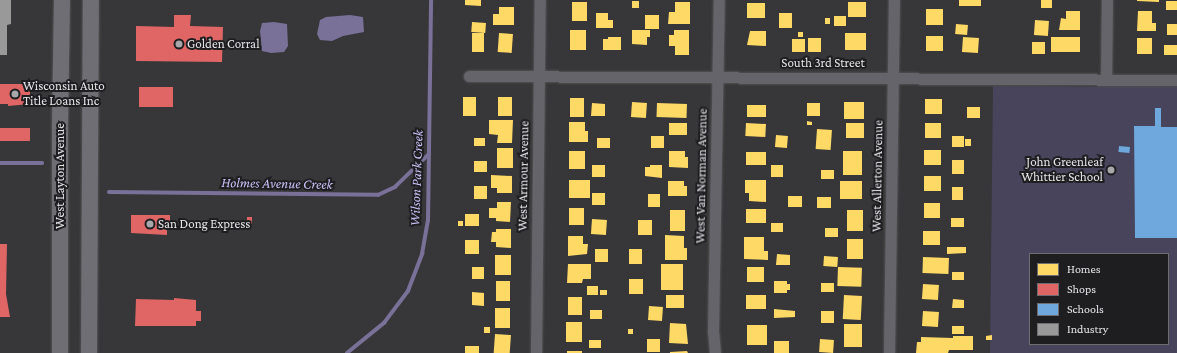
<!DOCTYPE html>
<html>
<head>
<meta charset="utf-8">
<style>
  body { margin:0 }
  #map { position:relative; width:1177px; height:353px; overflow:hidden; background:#373739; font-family:"Crimson Pro",serif }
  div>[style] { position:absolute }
  .green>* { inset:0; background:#47445b }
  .water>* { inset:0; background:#797198 }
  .homes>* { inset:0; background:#ffd966; transform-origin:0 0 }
  .shops>* { inset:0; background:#e06666; transform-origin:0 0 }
  .schools>* { inset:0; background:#6fa8dc; transform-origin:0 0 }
  .industry>* { inset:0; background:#999 }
  .stream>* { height:3.5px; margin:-1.75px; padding:0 1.75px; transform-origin:1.75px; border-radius:1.75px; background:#797198 }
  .roads { filter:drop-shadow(0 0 1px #535355) drop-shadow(0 0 1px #535355) }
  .street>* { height:11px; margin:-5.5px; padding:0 5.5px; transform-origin:5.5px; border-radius:5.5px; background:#65646a }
  .secondary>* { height:16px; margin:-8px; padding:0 8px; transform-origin:8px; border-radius:8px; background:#6f6e75 }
  .dots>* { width:11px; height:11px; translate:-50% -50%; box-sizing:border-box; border:2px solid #1e1d20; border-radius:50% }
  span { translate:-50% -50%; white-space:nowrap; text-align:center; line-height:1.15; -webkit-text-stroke:4px #1e1d20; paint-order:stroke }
  .poi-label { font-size:13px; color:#e5e4e7 }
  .left { translate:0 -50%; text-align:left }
  .right { translate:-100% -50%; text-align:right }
  .street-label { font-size:13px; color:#e5e4e7 }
  .water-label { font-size:14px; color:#c8bff5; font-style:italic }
  .legend { position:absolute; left:1029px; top:253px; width:140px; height:92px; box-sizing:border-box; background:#1e1d20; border:1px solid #6e6d70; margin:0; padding:5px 7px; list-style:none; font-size:12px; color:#e5e4e7 }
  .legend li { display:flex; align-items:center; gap:8px; height:20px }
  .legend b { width:20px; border:1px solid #6e6d70 }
</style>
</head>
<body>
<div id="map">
  <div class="green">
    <i style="clip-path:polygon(evenodd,993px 86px,1177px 87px,1177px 353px,990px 353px,993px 86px,1030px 254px,1168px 254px,1168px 344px,1030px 344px,1030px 254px)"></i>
  </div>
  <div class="water">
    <i style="clip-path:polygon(350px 15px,363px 17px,364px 32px,343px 36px,332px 41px,320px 40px,317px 34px,320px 20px,326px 17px)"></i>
    <i style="clip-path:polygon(274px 22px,287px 24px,288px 46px,284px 52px,271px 53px,262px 51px,260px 31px,262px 23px)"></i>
  </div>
  <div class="homes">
    <i style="clip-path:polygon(465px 0,481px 0,481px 6px,465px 5px)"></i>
    <i style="left:959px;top:0;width:22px;height:6px"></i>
    <i style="left:1041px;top:0;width:11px;height:8px"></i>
    <i style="clip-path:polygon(1137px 0,1159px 0,1159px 2px,1137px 1px)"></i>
    <i style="left:632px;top:1px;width:7px;height:7px"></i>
    <i style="left:1166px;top:1px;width:11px;height:9px"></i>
    <i style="left:572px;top:2px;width:15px;height:19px"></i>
    <i style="clip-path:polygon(675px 2px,690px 2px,690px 24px,668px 24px,669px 12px,675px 12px)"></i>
    <i style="left:848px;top:2px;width:18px;height:15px"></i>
    <i style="left:747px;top:3px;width:18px;height:15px"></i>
    <i style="clip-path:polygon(499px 7px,514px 7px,514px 25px,493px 25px,493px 14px,499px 14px)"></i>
    <i style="left:926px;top:9px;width:17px;height:16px"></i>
    <i style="clip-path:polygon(1066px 11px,1080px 11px,1080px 30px,1059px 30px,1061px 18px,1066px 19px)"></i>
    <i style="clip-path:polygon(1138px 11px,1152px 11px,1152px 23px,1156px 23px,1156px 31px,1137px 31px)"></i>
    <i style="clip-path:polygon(596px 13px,608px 13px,608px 20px,613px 20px,613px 28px,596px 28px)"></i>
    <i style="left:779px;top:13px;width:13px;height:15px"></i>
    <i style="left:645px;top:15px;width:14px;height:14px"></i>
    <i style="left:834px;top:16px;width:12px;height:10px"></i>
    <i style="left:825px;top:18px;width:5px;height:6px"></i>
    <i style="left:1035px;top:20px;width:14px;height:15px;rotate:4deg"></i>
    <i style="left:472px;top:22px;width:14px;height:10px;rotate:4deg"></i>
    <i style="left:956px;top:24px;width:12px;height:10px;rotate:5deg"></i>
    <i style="left:1167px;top:24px;width:10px;height:11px"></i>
    <i style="left:570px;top:30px;width:16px;height:20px"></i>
    <i style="clip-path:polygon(632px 30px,650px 30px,650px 37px,647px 37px,647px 45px,632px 44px)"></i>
    <i style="clip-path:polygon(674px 30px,689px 30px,689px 55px,675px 55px,675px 46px,669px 46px,669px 35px,674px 35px)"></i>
    <i style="clip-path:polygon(750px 31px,766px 31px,766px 46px,747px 45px)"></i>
    <i style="left:798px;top:32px;width:5px;height:5px"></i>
    <i style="left:472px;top:33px;width:12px;height:19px"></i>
    <i style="left:499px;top:33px;width:14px;height:19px;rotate:4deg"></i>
    <i style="left:845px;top:33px;width:21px;height:17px"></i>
    <i style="left:926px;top:36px;width:17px;height:15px"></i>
    <i style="clip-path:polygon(608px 37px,621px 37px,621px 50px,603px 50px,603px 39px,608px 39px)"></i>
    <i style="left:963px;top:37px;width:16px;height:15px;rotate:4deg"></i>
    <i style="left:1051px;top:37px;width:29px;height:15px"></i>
    <i style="left:808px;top:38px;width:13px;height:14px"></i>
    <i style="left:1137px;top:38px;width:15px;height:16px"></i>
    <i style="left:792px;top:39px;width:13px;height:13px"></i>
    <i style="left:1032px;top:42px;width:13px;height:12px"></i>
    <i style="left:1164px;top:45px;width:13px;height:10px"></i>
    <i style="left:463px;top:97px;width:13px;height:19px"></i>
    <i style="left:498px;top:97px;width:14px;height:19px"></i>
    <i style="left:570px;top:98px;width:14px;height:19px"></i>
    <i style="left:925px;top:99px;width:17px;height:15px"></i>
    <i style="left:632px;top:102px;width:15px;height:15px;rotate:4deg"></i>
    <i style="left:844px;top:102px;width:20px;height:17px"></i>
    <i style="clip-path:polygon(592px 103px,605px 104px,605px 116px,591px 116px)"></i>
    <i style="left:657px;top:103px;width:30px;height:14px;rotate:2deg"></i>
    <i style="left:807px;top:103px;width:13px;height:13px"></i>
    <i style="left:747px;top:105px;width:19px;height:12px"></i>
    <i style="left:967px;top:107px;width:13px;height:11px"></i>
    <i style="clip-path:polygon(489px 120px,513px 120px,512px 143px,497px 143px,498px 135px,489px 134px)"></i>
    <i style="clip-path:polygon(807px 121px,812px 122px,812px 125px,807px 125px)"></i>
    <i style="clip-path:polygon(569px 122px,585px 122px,585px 131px,588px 131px,588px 142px,569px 142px)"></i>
    <i style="left:669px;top:123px;width:18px;height:12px"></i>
    <i style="left:746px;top:123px;width:20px;height:13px;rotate:3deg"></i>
    <i style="left:846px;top:123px;width:18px;height:15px"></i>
    <i style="left:925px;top:123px;width:16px;height:15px"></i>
    <i style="left:817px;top:129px;width:15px;height:20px;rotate:4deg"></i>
    <i style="left:776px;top:135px;width:12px;height:12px;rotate:5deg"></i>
    <i style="left:651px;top:136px;width:13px;height:12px"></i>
    <i style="left:952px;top:136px;width:12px;height:11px"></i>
    <i style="left:474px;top:138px;width:11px;height:8px"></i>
    <i style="left:597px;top:138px;width:13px;height:10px"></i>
    <i style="left:965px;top:139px;width:6px;height:7px"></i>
    <i style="left:497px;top:148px;width:16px;height:20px"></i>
    <i style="left:924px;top:150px;width:17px;height:15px"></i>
    <i style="left:569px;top:151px;width:16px;height:18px"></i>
    <i style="clip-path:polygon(669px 151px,685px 151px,685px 157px,688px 157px,688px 168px,669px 167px)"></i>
    <i style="left:843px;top:151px;width:19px;height:24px"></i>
    <i style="left:746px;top:152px;width:20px;height:13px"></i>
    <i style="left:952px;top:160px;width:12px;height:14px"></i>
    <i style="left:474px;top:161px;width:13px;height:11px"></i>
    <i style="left:592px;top:165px;width:13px;height:12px"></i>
    <i style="clip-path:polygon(650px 165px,662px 165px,662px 178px,645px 176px,645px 167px,650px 167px)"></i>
    <i style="left:771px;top:165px;width:12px;height:12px"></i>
    <i style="left:821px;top:170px;width:13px;height:9px"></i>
    <i style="clip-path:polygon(491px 175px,512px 176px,512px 193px,497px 193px,497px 188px,491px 188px)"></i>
    <i style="left:924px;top:176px;width:17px;height:15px"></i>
    <i style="left:569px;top:180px;width:21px;height:18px"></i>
    <i style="clip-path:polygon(745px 180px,766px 180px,766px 202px,749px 201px,749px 193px,745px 193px)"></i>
    <i style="clip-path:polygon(668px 181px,684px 181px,684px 186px,687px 186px,687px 196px,668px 196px)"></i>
    <i style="left:840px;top:181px;width:22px;height:18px"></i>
    <i style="left:474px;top:186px;width:13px;height:13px"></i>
    <i style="left:952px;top:187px;width:11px;height:13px"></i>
    <i style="left:592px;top:193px;width:13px;height:12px"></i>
    <i style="left:648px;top:194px;width:12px;height:13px"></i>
    <i style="left:788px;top:196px;width:14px;height:11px"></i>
    <i style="left:817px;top:197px;width:14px;height:11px"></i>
    <i style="clip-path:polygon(497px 202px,511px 202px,510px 222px,496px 221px,496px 218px,489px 218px,489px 208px,497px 208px)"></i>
    <i style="left:924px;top:203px;width:16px;height:15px"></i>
    <i style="left:569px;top:208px;width:15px;height:17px"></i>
    <i style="left:746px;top:209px;width:20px;height:14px"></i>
    <i style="left:670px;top:210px;width:15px;height:21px"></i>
    <i style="left:847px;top:210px;width:16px;height:21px"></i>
    <i style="left:465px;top:214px;width:14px;height:12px"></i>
    <i style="left:951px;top:218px;width:13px;height:9px"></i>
    <i style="left:592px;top:219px;width:15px;height:15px;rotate:4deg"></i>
    <i style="left:638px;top:220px;width:14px;height:15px"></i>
    <i style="left:458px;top:221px;width:5px;height:5px"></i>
    <i style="left:771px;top:223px;width:12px;height:9px"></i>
    <i style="left:825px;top:228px;width:13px;height:9px"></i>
    <i style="clip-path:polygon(496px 229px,511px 229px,511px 248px,496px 247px,496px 242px,491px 242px,492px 232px,496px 232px)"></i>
    <i style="left:923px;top:231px;width:17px;height:14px"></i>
    <i style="clip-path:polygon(665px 235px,684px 236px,684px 248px,687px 248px,687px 260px,665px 260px)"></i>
    <i style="clip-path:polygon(568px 236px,583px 236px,583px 244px,588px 244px,587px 254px,568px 256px)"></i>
    <i style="clip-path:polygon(744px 237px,764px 237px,764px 251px,768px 251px,768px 260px,744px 259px)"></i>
    <i style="left:847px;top:239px;width:16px;height:20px"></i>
    <i style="left:465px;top:240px;width:14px;height:14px"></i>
    <i style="clip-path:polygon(947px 247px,966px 247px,966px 253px,947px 254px)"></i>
    <i style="left:595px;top:249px;width:13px;height:13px"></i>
    <i style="left:629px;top:249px;width:13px;height:15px"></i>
    <i style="clip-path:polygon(777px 254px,790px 255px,790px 265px,776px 265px)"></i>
    <i style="left:495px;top:255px;width:16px;height:20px"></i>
    <i style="left:824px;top:256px;width:14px;height:10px;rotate:4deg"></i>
    <i style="left:923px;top:257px;width:26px;height:16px;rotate:2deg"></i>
    <i style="clip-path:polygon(568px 264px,591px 264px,591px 279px,583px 279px,582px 283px,567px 283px)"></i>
    <i style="left:661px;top:264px;width:22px;height:26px"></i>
    <i style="left:472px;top:267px;width:12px;height:12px"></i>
    <i style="left:747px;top:267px;width:17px;height:15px"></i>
    <i style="left:838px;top:267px;width:24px;height:19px;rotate:2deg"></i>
    <i style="left:952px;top:272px;width:12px;height:8px"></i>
    <i style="left:629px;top:279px;width:14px;height:15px"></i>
    <i style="left:496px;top:281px;width:14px;height:20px"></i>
    <i style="clip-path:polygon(774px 281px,787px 281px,787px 284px,790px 284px,790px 290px,787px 290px,787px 293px,774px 293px)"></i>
    <i style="left:821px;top:283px;width:13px;height:9px"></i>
    <i style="left:923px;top:284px;width:16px;height:15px;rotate:4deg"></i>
    <i style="left:587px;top:286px;width:11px;height:9px"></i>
    <i style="left:600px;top:290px;width:7px;height:5px"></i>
    <i style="clip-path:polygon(472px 292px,484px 293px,484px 306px,472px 305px)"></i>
    <i style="left:666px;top:295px;width:18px;height:13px"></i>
    <i style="left:746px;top:295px;width:20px;height:14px"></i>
    <i style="left:844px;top:295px;width:18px;height:24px;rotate:3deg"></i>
    <i style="left:568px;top:297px;width:14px;height:18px"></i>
    <i style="clip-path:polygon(953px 299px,964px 300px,964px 308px,952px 308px)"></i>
    <i style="left:649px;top:306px;width:14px;height:14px;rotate:4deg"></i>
    <i style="left:495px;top:308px;width:15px;height:20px"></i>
    <i style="clip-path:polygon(774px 309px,795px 311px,795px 317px,774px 318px)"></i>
    <i style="left:590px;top:310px;width:12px;height:9px"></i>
    <i style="left:821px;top:311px;width:13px;height:12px"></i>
    <i style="left:923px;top:311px;width:16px;height:15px;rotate:4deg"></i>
    <i style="left:566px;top:322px;width:16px;height:20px"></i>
    <i style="clip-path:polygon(670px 323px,686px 324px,688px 344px,669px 343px)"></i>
    <i style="left:844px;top:324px;width:18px;height:23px"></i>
    <i style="left:747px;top:325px;width:20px;height:20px"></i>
    <i style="left:952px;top:326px;width:12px;height:8px"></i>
    <i style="left:484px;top:327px;width:6px;height:6px"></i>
    <i style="left:628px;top:329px;width:5px;height:5px"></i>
    <i style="left:495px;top:334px;width:16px;height:19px;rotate:4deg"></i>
    <i style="clip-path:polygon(992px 335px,992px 340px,986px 340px,986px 336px)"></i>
    <i style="clip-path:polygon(953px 336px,973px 336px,973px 350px,949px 350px,948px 353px,916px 353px,917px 342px,921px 342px,921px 337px,953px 338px)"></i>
    <i style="left:647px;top:339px;width:13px;height:13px"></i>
    <i style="left:820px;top:339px;width:14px;height:13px;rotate:4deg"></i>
    <i style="left:589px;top:340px;width:12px;height:8px"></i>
    <i style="left:774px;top:341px;width:15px;height:12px"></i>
    <i style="left:465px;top:346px;width:14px;height:7px"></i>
    <i style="left:567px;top:351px;width:15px;height:2px"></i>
    <i style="clip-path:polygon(687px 351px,688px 353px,670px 353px,670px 352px)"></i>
  </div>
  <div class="shops">
    <i style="clip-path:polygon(174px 15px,191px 15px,190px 26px,223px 27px,222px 62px,136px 61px,136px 26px,174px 27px)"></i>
    <i style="clip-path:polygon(0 84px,30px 84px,30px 104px,8px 106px,8px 104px,0 104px)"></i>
    <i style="left:139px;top:87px;width:34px;height:20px"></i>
    <i style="left:0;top:128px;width:30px;height:13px"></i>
    <i style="clip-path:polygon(131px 215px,170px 215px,170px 230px,167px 230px,167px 235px,131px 233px)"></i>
    <i style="left:247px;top:217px;width:5px;height:7px"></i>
    <i style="clip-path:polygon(0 244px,7px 244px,6px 294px,10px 317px,0 317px)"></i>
    <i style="clip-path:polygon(174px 298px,196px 300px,196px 311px,201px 311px,201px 321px,196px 321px,196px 326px,135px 326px,136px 299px,174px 300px)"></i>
  </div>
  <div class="schools">
    <i style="clip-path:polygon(1155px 108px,1161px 108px,1161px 127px,1177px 127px,1177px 238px,1135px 238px,1134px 126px,1155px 126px)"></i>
    <i style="left:1119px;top:146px;width:11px;height:6px;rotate:5deg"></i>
  </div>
  <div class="industry">
    <i style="clip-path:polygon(0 0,11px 0,11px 24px,7px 25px,7px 55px,0 55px)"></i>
  </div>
  <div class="stream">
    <i style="left:0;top:163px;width:42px"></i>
    <i style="left:109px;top:192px;width:269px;rotate:0.6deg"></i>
    <i style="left:378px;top:195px;width:19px;rotate:-25deg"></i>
    <i style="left:395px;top:187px;width:47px;rotate:-44.1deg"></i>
    <i style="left:347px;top:353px;width:48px;rotate:-39deg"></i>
    <i style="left:384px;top:323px;width:40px;rotate:-53deg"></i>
    <i style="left:408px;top:291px;width:40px;rotate:-69deg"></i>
    <i style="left:422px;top:254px;width:34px;rotate:-80deg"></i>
    <i style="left:428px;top:221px;width:221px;rotate:-89.2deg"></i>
  </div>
  <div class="roads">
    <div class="street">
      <i style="left:469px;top:76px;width:708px;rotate:0.32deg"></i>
      <i style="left:1106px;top:79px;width:79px;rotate:-89.3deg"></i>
      <i style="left:536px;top:353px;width:353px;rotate:-89.4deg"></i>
      <i style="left:715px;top:353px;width:21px;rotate:-95deg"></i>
      <i style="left:713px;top:332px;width:332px;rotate:-89deg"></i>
      <i style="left:889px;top:353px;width:353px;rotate:-89.2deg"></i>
    </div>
    <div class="secondary">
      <i style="left:60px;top:353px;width:227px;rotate:-90deg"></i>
      <i style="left:60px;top:126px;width:126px;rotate:-89.1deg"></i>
      <i style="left:89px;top:353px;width:353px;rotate:-89.7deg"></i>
    </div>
  </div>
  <div class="dots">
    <i style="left:179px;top:44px;background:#a8a7aa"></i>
    <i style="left:15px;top:94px;background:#a8a7aa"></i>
    <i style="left:1111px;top:170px;background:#a8a7aa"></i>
    <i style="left:150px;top:224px;background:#a8a7aa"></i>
  </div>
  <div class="poi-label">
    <span class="left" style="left:187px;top:44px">Golden Corral</span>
    <span class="left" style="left:23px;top:94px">Wisconsin Auto<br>Title Loans Inc</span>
    <span class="right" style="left:1103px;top:170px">John Greenleaf<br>Whittier School</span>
    <span class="left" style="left:158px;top:224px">San Dong Express</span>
  </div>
  <div class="street-label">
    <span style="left:823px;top:63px">South 3rd Street</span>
    <span style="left:60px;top:176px;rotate:-90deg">West Layton Avenue</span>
    <span style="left:524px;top:176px;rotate:-89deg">West Armour Avenue</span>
    <span style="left:702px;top:176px;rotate:-89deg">West Van Norman Avenue</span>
    <span style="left:878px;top:176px;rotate:-89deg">West Allerton Avenue</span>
  </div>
  <div class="water-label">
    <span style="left:416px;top:178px;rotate:-88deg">Wilson Park Creek</span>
    <span style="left:277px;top:183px;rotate:1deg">Holmes Avenue Creek</span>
  </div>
  <ul class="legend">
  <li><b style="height:11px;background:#ffd966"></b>Homes</li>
  <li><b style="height:11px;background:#e06666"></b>Shops</li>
  <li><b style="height:11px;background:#6fa8dc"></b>Schools</li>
  <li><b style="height:11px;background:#999"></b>Industry</li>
  </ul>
</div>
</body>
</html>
